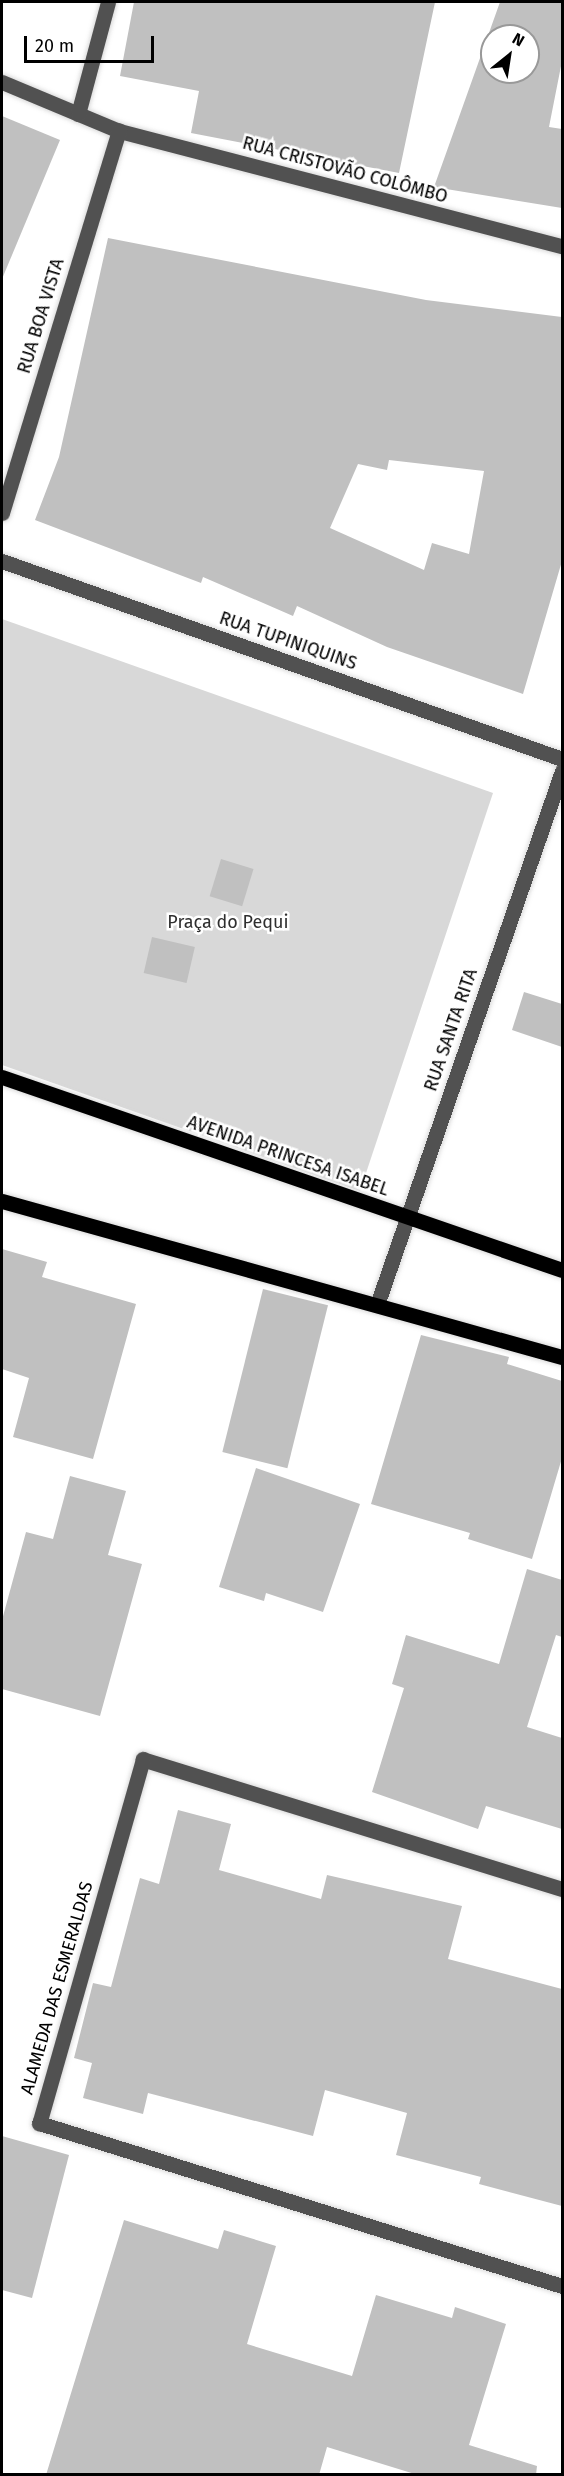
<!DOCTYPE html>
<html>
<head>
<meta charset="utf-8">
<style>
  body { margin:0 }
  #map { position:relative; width:564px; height:2476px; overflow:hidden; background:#fff; font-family:"Fira Sans",sans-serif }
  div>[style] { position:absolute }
  .green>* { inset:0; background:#d8d8d8 }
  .building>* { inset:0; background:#c0c0c0; transform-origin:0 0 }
  .roads { filter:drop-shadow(0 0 2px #dbdbdb) drop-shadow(0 0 2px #dbdbdb) }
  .minor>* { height:15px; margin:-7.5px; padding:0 7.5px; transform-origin:7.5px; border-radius:7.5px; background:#515151 }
  .major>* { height:15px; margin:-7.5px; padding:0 7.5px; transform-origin:7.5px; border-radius:7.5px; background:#000 }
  span { translate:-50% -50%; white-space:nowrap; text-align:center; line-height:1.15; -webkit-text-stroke:5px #fff; paint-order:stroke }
  .street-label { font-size:18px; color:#000 }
  .park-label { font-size:18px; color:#2f2f2f }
  .frame { position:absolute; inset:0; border:3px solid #000; pointer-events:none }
  .north { position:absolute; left:480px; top:24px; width:60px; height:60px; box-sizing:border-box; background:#fff; border:2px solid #999; border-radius:50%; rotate:30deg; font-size:16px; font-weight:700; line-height:24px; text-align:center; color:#000 }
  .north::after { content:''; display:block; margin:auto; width:21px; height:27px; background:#000; clip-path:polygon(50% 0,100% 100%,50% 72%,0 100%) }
  .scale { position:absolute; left:24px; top:36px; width:130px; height:27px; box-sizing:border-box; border:3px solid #000; border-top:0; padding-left:8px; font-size:18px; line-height:21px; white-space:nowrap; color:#000; -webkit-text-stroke:4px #fff; paint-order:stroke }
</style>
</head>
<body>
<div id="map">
  <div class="green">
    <i style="clip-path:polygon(2px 619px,493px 793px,360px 1191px,2px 1065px)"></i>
  </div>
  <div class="building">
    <i style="clip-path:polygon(134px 2px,435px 2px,399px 173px,191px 133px,199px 91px,120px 76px)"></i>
    <i style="clip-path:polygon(evenodd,500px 2px,562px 2px,562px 61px,549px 127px,562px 129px,562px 208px,434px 187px,500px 2px,492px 36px,528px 36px,528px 72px,492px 72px,492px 36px)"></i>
    <i style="clip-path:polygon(2px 116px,60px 140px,2px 279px)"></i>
    <i style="clip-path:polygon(evenodd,108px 238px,426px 300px,562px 317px,562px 561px,523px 694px,387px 647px,297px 606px,293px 616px,203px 577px,201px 583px,35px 520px,59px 457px,108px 238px,389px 460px,484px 471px,469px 554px,432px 543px,424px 570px,330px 528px,358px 464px,387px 470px,389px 460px)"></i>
    <i style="left:221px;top:859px;width:34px;height:39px;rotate:17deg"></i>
    <i style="left:152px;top:937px;width:44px;height:37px;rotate:13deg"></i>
    <i style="clip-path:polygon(524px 992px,562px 1004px,562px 1047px,512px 1030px)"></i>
    <i style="clip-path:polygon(2px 1249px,47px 1262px,42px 1277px,136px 1304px,93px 1459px,13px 1437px,29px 1378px,2px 1369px)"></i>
    <i style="left:263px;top:1289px;width:67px;height:168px;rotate:14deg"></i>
    <i style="clip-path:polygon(421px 1335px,509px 1357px,507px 1364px,562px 1381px,562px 1458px,532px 1559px,468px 1539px,470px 1533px,371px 1504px)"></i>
    <i style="clip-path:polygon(256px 1468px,360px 1504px,323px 1612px,266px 1593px,264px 1601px,219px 1587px)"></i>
    <i style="clip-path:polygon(70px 1476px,126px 1491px,108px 1555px,142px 1564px,100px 1716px,2px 1689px,2px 1620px,26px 1532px,53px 1539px)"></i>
    <i style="clip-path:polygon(527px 1569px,562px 1580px,562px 1637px,556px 1635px,527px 1727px,562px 1738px,562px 1829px,486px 1806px,478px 1829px,372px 1792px,404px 1688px,392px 1684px,406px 1635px,499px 1664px)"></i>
    <i style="clip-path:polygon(178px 1810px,231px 1824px,219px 1870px,321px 1899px,327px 1875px,462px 1906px,448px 1959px,562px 1989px,562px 2206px,479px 2184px,481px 2177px,396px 2155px,407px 2113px,325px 2090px,313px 2136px,148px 2093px,143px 2114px,83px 2098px,92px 2063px,74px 2058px,93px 1983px,111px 1987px,140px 1878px,159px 1884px)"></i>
    <i style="clip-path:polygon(2px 2136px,69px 2155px,32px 2298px,2px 2290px)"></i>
    <i style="clip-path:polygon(124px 2220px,218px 2249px,224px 2230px,276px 2246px,247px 2344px,352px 2376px,376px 2295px,452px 2318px,455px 2307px,506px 2324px,469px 2445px,537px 2466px,536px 2475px,418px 2475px,327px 2447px,319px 2475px,46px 2475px)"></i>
  </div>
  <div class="roads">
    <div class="minor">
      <i style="left:2px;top:82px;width:127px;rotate:22.7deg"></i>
      <i style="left:119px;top:131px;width:458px;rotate:14.6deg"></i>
      <i style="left:78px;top:114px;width:116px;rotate:-75deg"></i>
      <i style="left:2px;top:513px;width:400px;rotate:-73deg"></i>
      <i style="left:2px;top:561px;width:594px;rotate:19.47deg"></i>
      <i style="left:378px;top:1302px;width:562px;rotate:-70.89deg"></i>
      <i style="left:562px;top:1889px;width:439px;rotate:-162.8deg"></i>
      <i style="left:143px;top:1759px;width:379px;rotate:105.9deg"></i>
      <i style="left:39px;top:2123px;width:548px;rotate:17.31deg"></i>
    </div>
    <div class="major">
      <i style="left:2px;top:1077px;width:592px;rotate:19.02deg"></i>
      <i style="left:2px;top:1201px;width:581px;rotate:15.57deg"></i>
    </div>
  </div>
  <div class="street-label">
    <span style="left:345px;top:170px;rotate:15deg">RUA CRISTOVÃO COLÔMBO</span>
    <span style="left:41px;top:316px;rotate:-73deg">RUA BOA VISTA</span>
    <span style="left:288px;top:641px;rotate:19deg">RUA TUPINIQUINS</span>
    <span style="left:451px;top:1030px;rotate:-71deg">RUA SANTA RITA</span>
    <span style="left:288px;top:1156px;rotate:19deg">AVENIDA PRINCESA ISABEL</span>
    <span style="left:57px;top:1988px;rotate:-74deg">ALAMEDA DAS ESMERALDAS</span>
  </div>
  <div class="park-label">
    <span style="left:228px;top:922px">Praça do Pequi</span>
  </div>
  <div class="frame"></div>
  <div class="north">N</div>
  <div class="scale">20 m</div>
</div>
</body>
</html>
